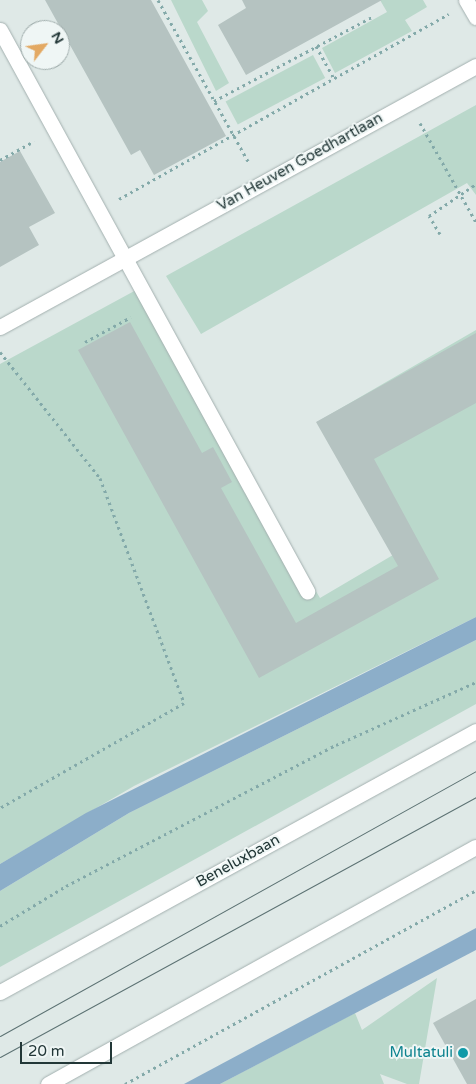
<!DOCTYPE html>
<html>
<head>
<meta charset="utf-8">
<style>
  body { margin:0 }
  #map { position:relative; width:476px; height:1084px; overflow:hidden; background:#dfe9e7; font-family:"Varela Round",sans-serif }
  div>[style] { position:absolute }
  .green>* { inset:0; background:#bad8cb; transform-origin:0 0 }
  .water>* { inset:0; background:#8caec9 }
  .building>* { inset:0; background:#b5c3c1 }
  .path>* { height:3px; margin-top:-1.5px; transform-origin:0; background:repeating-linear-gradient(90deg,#83a9a9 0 2.5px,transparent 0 6.5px) }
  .roads { filter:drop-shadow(0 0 1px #a3b0af) drop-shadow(0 0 1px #a3b0af) }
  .street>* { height:15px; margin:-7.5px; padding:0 7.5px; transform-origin:7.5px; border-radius:7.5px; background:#fff }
  .secondary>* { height:15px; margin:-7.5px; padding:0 7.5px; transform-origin:7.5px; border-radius:7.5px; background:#fff }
  .tram>* { height:1px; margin:-0.5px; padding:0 0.5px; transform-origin:0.5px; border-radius:0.5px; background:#5c7273 }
  .dots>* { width:14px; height:14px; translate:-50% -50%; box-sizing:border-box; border:2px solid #eff6f5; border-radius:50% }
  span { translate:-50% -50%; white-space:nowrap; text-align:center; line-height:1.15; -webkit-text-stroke:4px #eff6f5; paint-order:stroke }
  .street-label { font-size:15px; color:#223737 }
  .culture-label { font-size:15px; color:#0d838f }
  .right { translate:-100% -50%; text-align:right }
  .north { position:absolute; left:20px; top:20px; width:50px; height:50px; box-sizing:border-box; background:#eff6f5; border:1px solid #9daaa9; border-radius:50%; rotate:60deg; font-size:14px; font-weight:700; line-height:20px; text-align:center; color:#223737 }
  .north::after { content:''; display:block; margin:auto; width:18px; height:22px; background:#e3a963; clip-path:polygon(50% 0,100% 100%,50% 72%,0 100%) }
  .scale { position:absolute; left:20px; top:1042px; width:92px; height:22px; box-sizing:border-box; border:2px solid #223737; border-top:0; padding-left:6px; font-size:15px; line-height:18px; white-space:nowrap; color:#223737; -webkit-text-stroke:4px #eff6f5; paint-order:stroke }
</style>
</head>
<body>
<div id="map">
  <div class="green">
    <i style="clip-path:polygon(171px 0,202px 0,208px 11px,197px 22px,229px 83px,216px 91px)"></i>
    <i style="clip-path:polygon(380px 0,423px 0,427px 7px,405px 20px,412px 31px,335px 73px,322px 48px,387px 12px)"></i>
    <i style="left:313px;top:55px;width:26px;height:99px;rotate:62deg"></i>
    <i style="clip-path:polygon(476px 105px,476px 195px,467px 183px,201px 334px,166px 276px)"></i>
    <i style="clip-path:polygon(138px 289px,320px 598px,393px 555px,317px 422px,476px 330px,476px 617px,134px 786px,0 864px,0 364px)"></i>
    <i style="clip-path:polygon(476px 640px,476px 704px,0 967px,0 891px,129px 813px)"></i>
    <i style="clip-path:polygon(437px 978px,419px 1084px,407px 1084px,380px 1074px,384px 1084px,220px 1084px,355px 1013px,362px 1030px)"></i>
  </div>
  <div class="water">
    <i style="clip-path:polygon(476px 617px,476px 640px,129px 813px,0 891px,0 864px,86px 813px)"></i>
    <i style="clip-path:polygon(476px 928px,476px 950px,220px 1084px,184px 1084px)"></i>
  </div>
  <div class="building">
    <i style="clip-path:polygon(45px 0,151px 0,226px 136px,154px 175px,140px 150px,131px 155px)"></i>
    <i style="clip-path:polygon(242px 0,382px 0,246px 75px,218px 25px,246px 8px)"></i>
    <i style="clip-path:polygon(20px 151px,55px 213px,29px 227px,39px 245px,0 267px,0 162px)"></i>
    <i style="clip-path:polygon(130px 322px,202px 453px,213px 447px,232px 482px,221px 488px,296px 623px,398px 566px,316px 422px,476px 333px,476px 403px,374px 459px,439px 579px,259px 678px,78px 350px)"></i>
    <i style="clip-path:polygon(476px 999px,476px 1084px,467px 1084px,433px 1023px)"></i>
  </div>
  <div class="path">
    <i style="left:158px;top:0;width:187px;rotate:60.8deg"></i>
    <i style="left:316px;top:46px;width:38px;rotate:61deg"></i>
    <i style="left:214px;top:101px;width:181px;rotate:-28deg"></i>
    <i style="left:420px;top:123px;width:114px;rotate:60.5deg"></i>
    <i style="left:0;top:160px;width:39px;rotate:-29deg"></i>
    <i style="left:119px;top:199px;width:378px;rotate:-29.3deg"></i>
    <i style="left:440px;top:234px;width:21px;rotate:-121deg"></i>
    <i style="left:429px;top:216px;width:57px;rotate:-34.2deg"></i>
    <i style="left:85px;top:342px;width:52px;rotate:-28.5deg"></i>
    <i style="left:0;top:352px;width:161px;rotate:51.6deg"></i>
    <i style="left:100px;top:478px;width:240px;rotate:69.5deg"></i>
    <i style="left:184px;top:703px;width:212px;rotate:150.3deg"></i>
    <i style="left:0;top:926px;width:77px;rotate:-31.2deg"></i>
    <i style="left:66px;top:886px;width:305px;rotate:-27.6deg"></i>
    <i style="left:336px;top:745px;width:154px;rotate:-24.2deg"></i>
    <i style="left:125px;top:1084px;width:401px;rotate:-28.9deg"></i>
  </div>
  <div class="roads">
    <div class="street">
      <i style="left:466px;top:0;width:20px;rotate:60deg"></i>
      <i style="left:0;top:30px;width:640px;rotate:61.31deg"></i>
      <i style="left:0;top:327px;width:543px;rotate:-28.74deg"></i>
    </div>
    <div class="secondary">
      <i style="left:0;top:992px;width:543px;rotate:-28.74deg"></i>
      <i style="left:48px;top:1084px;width:489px;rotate:-29deg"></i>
    </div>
  </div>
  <div class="tram">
    <i style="left:0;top:1036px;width:545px;rotate:-29.11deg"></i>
    <i style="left:0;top:1057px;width:542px;rotate:-28.64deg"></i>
  </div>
  <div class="dots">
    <i style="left:463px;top:1053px;background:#0f9aa8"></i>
  </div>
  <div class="street-label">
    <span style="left:300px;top:162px;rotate:-29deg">Van Heuven Goedhartlaan</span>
    <span style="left:238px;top:861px;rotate:-29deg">Beneluxbaan</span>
  </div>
  <div class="culture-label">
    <span class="right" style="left:453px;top:1053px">Multatuli</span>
  </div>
  <div class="north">N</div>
  <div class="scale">20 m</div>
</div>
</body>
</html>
